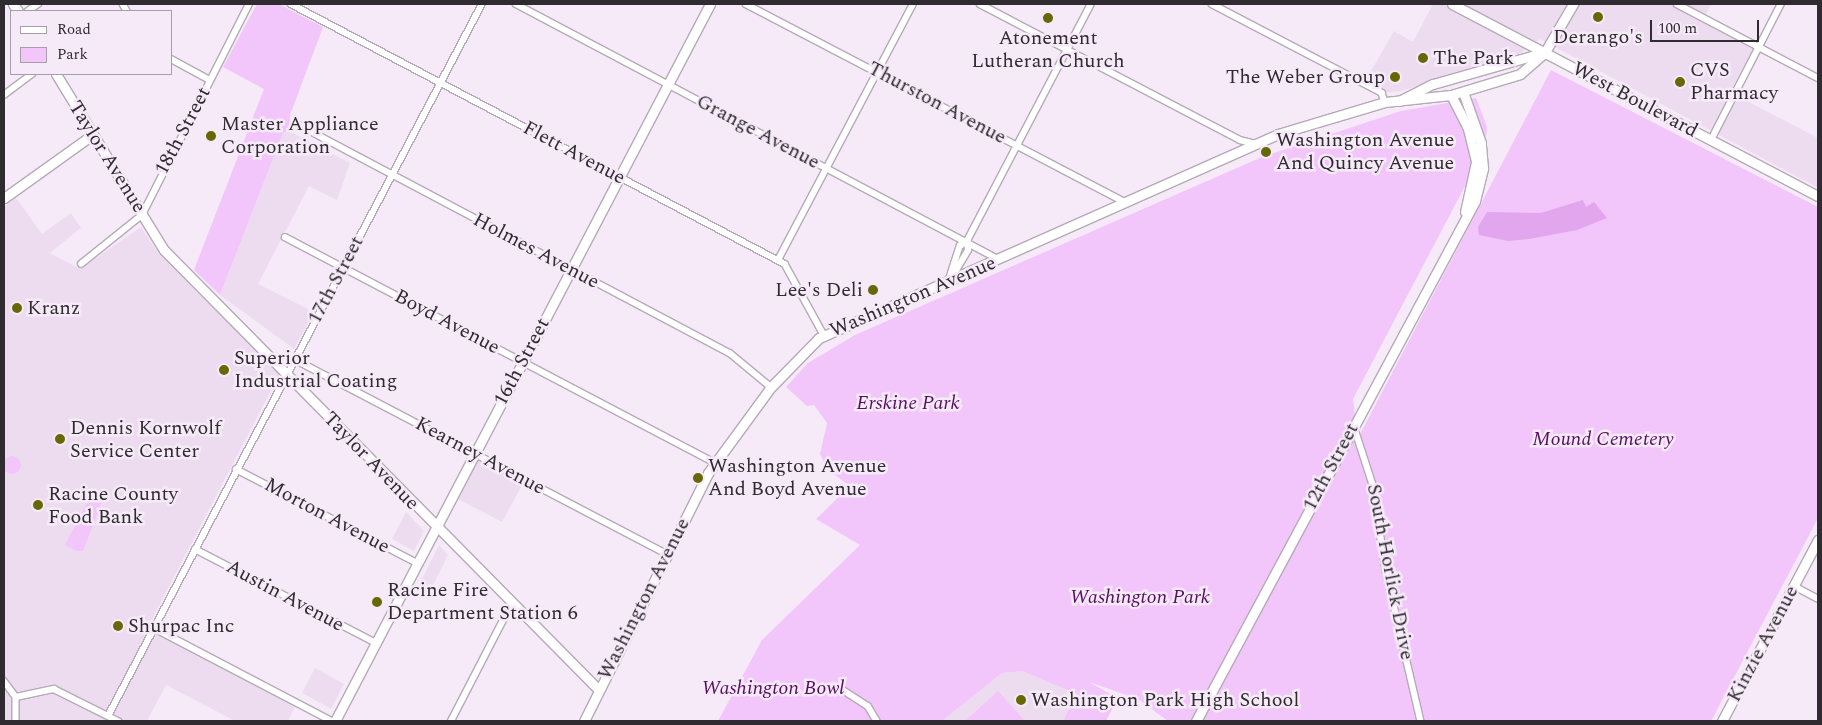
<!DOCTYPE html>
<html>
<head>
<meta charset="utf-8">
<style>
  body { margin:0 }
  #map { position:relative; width:1822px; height:725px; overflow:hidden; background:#f6eaf9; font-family:Spectral,serif }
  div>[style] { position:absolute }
  .built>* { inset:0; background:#eddcf0 }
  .green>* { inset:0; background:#f2c5fb }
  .round { border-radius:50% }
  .water>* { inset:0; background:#e2a6ee }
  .roads { filter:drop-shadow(1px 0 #b5aab7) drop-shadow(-1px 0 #b5aab7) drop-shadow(0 1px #b5aab7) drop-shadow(0 -1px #b5aab7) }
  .street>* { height:5.5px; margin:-2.75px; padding:0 2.75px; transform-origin:2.75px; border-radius:2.75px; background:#fff }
  .secondary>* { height:9px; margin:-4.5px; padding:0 4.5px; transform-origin:4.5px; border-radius:4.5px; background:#fff }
  .primary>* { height:9px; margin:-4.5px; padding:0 4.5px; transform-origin:4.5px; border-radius:4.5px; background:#fff }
  .dots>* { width:14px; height:14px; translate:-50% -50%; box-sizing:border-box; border:2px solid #f6eaf9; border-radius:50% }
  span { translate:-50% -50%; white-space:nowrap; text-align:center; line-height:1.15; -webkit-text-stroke:5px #f6eaf9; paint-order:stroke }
  .poi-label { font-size:20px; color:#2f2b30 }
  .left { translate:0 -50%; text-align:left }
  .right { translate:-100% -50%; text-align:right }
  .street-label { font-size:20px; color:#2f2b30 }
  .park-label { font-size:20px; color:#570d64; font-style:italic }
  .frame { position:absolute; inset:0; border:5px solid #2f2b30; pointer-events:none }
  .legend { position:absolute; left:10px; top:10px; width:162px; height:65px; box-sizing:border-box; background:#f6eaf9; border:1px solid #a69ea9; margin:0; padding:6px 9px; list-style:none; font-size:15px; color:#2f2b30 }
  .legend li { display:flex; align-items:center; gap:10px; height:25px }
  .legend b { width:25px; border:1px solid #a69ea9 }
  .scale { position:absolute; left:1650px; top:20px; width:109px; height:22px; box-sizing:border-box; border:2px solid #2f2b30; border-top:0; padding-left:6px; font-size:15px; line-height:18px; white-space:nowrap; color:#2f2b30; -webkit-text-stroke:4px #f6eaf9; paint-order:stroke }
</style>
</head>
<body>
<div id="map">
  <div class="built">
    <div style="clip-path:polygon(1433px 4px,1711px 4px,1702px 22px,1753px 49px,1730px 92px,1818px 138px,1818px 188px,1540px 39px,1518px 55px,1401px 91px,1382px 93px,1364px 83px,1394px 31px,1413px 42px)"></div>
    <div style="clip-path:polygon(289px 131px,350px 163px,337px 200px,309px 186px,258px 284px,314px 312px,294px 349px,220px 295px,283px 133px)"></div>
    <div style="clip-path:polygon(16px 198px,42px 234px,71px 213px,81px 228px,50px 253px,80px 269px,141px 227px,159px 254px,279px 375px,148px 627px,296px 705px,288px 721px,235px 721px,166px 685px,147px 721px,4px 721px,4px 207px)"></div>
    <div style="clip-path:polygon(474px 454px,525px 480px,502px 522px,452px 496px)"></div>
    <div style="clip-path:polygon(406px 512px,424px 531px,414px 551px,392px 539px)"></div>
    <div style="clip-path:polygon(439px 545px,448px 555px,428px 595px,417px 589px)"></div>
    <div style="clip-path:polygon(315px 668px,344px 684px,331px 709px,302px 693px)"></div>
    <div style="clip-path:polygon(1022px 671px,1077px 694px,1063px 721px,942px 721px,1002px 673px)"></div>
  </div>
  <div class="green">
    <div style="clip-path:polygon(257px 4px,279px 4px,323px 27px,290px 115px,289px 131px,283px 133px,220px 295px,194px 270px,264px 89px,223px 67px)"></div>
    <div style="clip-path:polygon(1551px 70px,1818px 207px,1818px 518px,1711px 721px,1168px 721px,1138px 699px,1089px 682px,1118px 698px,1106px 721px,1063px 721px,1077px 694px,1022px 671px,1002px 673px,942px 721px,718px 721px,762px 640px,860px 545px,816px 519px,850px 486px,828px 470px,820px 454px,827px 423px,814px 405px,807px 406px,786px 387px,808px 363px,855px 335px,1262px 157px,1401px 111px,1476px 98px,1487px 127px,1485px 148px,1353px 399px,1358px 438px)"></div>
    <div class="round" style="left:3px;top:456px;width:18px;height:18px"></div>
    <div style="clip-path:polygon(94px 490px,104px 496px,83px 551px,77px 551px,65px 545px)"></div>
    <div style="clip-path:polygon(998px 691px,1025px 721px,965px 721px)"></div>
  </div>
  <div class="water">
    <div style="clip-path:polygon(1583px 200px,1586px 207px,1594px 202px,1607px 218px,1577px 230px,1529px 239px,1508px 241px,1479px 235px,1478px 227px,1487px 212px,1541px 213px)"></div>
  </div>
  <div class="roads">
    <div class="street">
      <div style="left:123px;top:4px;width:8px;rotate:60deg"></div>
      <div style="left:291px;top:4px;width:558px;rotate:27.76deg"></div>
      <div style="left:785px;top:264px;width:81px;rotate:61.2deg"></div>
      <div style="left:516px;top:4px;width:545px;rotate:27.88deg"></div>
      <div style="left:746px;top:4px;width:428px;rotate:27.6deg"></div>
      <div style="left:980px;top:4px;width:293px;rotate:27.6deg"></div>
      <div style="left:1240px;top:140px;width:16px;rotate:14deg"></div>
      <div style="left:1212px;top:4px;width:192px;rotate:27.6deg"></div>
      <div style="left:1382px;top:93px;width:9px;rotate:72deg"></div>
      <div style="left:1677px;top:4px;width:159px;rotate:27.7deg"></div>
      <div style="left:28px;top:11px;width:12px;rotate:-35deg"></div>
      <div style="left:171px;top:59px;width:44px;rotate:28.3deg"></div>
      <div style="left:4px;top:95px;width:35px;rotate:-37deg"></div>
      <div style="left:295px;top:123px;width:492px;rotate:27.9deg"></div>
      <div style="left:730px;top:353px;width:53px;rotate:39.7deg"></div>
      <div style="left:1711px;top:140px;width:153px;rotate:-62.8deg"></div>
      <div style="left:285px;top:237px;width:487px;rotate:27.7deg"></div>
      <div style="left:778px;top:260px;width:289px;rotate:-62.2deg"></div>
      <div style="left:81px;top:264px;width:78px;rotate:-38.8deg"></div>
      <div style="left:142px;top:215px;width:237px;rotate:-63.1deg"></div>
      <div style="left:952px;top:277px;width:31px;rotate:-59deg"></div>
      <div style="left:968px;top:250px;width:9px;rotate:-96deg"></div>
      <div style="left:948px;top:282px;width:38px;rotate:-72deg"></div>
      <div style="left:960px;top:246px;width:9px;rotate:-36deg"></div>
      <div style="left:967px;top:241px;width:267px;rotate:-62.4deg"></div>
      <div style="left:294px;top:359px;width:419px;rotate:27.6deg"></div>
      <div style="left:1354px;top:426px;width:62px;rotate:72.1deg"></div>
      <div style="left:1373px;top:485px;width:87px;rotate:81.4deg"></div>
      <div style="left:1386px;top:571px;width:154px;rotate:76.9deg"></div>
      <div style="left:236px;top:469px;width:204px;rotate:27.4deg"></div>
      <div style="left:195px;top:549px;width:204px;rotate:27.4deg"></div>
      <div style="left:1794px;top:586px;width:27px;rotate:28deg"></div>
      <div style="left:154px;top:628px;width:201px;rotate:27.6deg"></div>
      <div style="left:4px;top:681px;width:20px;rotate:53deg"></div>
      <div style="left:843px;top:690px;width:30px;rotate:33deg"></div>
      <div style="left:868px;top:706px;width:17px;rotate:59deg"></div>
      <div style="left:16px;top:697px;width:39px;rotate:-12deg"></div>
      <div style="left:54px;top:689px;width:72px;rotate:26.6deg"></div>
      <div style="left:16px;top:697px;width:24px;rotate:90deg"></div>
      <div style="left:108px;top:716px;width:804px;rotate:-62.29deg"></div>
      <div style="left:451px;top:721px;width:131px;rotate:-62.7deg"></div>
    </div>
    <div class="secondary">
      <div style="left:13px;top:4px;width:9px;rotate:54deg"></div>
      <div style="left:1452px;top:4px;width:413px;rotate:27.7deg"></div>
      <div style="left:56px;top:74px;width:206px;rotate:58.5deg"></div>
      <div style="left:164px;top:250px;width:617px;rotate:45.33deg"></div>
      <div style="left:1451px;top:95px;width:38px;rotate:63deg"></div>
      <div style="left:1468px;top:129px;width:34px;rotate:76deg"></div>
      <div style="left:1476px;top:162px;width:51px;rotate:102.4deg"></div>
      <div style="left:4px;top:198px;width:108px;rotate:-35.6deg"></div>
      <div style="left:335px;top:721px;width:809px;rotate:-62.39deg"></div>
      <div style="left:1196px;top:721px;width:590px;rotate:-61.78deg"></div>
      <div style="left:1475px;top:201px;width:34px;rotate:-76deg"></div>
      <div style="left:1483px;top:168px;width:25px;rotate:-95deg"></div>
      <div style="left:1481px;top:143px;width:54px;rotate:-109.4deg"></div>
      <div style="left:1722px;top:721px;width:205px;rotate:-62.1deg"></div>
    </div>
    <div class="primary">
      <div style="left:1399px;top:101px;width:38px;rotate:-27deg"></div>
      <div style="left:1433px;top:84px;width:116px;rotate:-15.9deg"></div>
      <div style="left:584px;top:721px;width:277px;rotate:-63.4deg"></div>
      <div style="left:708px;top:473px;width:107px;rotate:-53.8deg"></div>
      <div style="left:771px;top:387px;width:69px;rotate:-45.6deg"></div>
      <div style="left:819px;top:338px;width:502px;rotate:-23.96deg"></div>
      <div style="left:1278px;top:134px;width:112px;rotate:-16.7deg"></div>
      <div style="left:1385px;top:102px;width:66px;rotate:-6.1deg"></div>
      <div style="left:1451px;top:95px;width:72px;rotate:-16.9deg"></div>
      <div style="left:1520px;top:74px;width:33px;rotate:-41deg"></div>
      <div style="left:1545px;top:52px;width:56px;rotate:-59.7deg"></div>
    </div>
  </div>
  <div class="dots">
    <div style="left:1598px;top:17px;background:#676805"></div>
    <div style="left:1048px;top:18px;background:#676805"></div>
    <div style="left:1423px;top:58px;background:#676805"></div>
    <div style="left:1395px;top:77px;background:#676805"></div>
    <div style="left:1680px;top:82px;background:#676805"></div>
    <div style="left:211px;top:136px;background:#676805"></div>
    <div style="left:1266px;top:152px;background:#676805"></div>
    <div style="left:873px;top:290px;background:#676805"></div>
    <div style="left:17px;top:308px;background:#676805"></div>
    <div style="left:224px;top:370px;background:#676805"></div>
    <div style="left:60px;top:439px;background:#676805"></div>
    <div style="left:698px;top:478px;background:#676805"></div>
    <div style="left:38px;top:505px;background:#676805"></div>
    <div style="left:377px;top:602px;background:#676805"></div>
    <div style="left:118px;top:626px;background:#676805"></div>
    <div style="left:1021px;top:700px;background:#676805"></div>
  </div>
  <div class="poi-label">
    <span style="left:1598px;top:37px">Derango's</span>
    <span style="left:1048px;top:50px">Atonement<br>Lutheran Church</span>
    <span class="left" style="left:1433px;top:58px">The Park</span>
    <span class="left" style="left:1690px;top:82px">CVS<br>Pharmacy</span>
    <span class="right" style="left:1385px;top:77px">The Weber Group</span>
    <span class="left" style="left:221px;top:136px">Master Appliance<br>Corporation</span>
    <span class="left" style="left:1276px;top:152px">Washington Avenue<br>And Quincy Avenue</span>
    <span class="right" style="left:863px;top:290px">Lee's Deli</span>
    <span class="left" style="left:27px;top:308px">Kranz</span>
    <span class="left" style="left:234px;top:370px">Superior<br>Industrial Coating</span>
    <span class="left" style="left:70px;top:440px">Dennis Kornwolf<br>Service Center</span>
    <span class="left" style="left:708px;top:478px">Washington Avenue<br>And Boyd Avenue</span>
    <span class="left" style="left:48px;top:506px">Racine County<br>Food Bank</span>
    <span class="left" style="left:387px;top:602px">Racine Fire<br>Department Station 6</span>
    <span class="left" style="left:128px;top:626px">Shurpac Inc</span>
    <span class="left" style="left:1031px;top:700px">Washington Park High School</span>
  </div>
  <div class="street-label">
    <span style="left:1635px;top:100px;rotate:28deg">West Boulevard</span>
    <span style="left:937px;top:103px;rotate:28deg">Thurston Avenue</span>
    <span style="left:183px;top:131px;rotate:-62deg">18th Street</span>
    <span style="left:758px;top:132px;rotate:28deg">Grange Avenue</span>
    <span style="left:574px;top:153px;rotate:28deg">Flett Avenue</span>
    <span style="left:107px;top:157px;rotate:58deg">Taylor Avenue</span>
    <span style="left:536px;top:251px;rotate:28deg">Holmes Avenue</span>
    <span style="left:336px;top:280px;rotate:-62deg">17th Street</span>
    <span style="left:913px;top:297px;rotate:-23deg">Washington Avenue</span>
    <span style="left:447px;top:322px;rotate:28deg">Boyd Avenue</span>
    <span style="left:522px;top:362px;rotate:-62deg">16th Street</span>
    <span style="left:480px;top:456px;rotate:28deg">Kearney Avenue</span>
    <span style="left:371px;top:461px;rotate:46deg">Taylor Avenue</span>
    <span style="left:1331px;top:467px;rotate:-62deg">12th Street</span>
    <span style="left:327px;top:516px;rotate:28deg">Morton Avenue</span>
    <span style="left:1390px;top:572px;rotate:79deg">South Horlick Drive</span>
    <span style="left:285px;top:596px;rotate:28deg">Austin Avenue</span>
    <span style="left:644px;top:599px;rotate:-63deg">Washington Avenue</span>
    <span style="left:1763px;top:644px;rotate:-62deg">Kinzie Avenue</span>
  </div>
  <div class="park-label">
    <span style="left:908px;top:403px">Erskine Park</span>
    <span style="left:1603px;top:439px">Mound Cemetery</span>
    <span style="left:1140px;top:597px">Washington Park</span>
    <span style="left:773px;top:688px">Washington Bowl</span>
  </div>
  <div class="frame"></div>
  <ul class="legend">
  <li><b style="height:6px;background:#fff"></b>Road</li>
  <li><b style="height:14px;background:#f2c5fb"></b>Park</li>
  </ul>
  <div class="scale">100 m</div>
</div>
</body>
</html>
